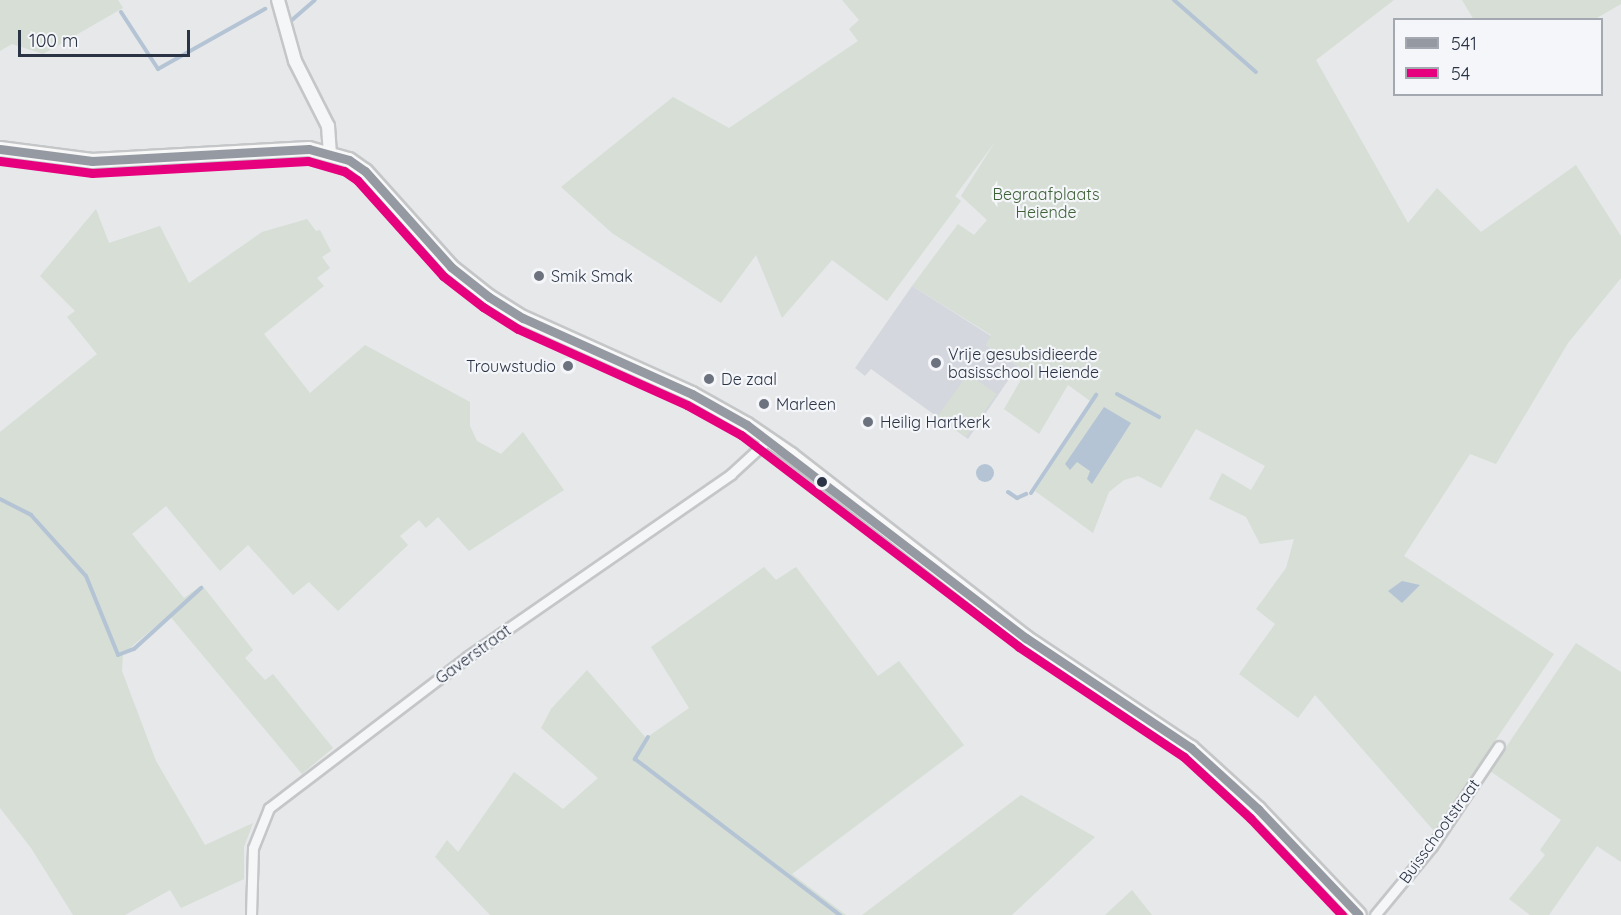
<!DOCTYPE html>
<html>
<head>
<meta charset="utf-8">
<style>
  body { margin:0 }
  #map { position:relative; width:1621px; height:915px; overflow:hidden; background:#e6e8ea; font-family:Quicksand,sans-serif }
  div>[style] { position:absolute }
  .built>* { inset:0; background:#d4d7dd }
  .green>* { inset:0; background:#d6ded6 }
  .water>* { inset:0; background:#b4c4d5 }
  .round { border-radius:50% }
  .stream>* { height:4px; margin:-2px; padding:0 2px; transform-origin:2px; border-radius:2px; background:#b4c4d5 }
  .roads { filter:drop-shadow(2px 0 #c4c6c8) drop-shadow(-2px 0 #c4c6c8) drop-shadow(0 2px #c4c6c8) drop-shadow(0 -2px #c4c6c8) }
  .minor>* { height:9px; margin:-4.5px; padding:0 4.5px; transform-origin:4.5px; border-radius:4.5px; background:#f5f6f7 }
  .tertiary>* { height:12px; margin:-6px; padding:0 6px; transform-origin:6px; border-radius:6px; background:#f5f6f7 }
  .secondary>* { height:14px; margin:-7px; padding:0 7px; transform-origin:7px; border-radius:7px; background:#f8f8f8 }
  .bus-1>* { height:9px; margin:-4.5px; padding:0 4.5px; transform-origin:4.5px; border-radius:4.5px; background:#959aa2 }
  .bus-2>* { height:9px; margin:-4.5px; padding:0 4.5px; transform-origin:4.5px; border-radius:4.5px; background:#e6007e }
  .dots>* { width:16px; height:16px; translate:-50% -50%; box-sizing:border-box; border:3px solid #f4f6f9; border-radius:50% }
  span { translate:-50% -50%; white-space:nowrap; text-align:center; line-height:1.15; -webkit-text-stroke:4.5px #f4f6f9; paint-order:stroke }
  .park-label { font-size:16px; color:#3f6138 }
  .poi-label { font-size:16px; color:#2b3445 }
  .left { translate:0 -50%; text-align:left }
  .right { translate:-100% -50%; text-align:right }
  .street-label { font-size:16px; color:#2b3445 }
  .legend { position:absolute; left:1393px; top:18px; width:210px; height:78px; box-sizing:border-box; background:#f4f6f9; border:2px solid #a4a8b1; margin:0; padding:8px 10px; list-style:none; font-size:18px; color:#2b3445 }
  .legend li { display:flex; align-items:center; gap:12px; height:30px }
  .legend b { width:30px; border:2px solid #a4a8b1 }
  .scale { position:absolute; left:18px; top:30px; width:172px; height:27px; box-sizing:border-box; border:3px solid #2b3445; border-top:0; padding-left:8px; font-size:18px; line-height:21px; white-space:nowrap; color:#2b3445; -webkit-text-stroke:4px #f4f6f9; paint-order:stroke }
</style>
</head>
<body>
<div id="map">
  <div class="built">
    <div style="clip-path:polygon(912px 286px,991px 336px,986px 345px,1018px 366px,968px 439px,871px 369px,865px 376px,855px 368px)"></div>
  </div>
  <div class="green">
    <div style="clip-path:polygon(0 0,118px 0,123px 8px,43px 54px,12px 44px,0 51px)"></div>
    <div style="clip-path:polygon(842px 0,1394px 0,1316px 60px,1408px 223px,1437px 188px,1481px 232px,1576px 165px,1621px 236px,1621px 278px,1568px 343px,1496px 464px,1470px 454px,1404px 556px,1554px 654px,1434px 831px,1315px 695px,1298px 718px,1239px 674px,1275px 624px,1256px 609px,1286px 568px,1294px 539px,1260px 544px,1246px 517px,1209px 499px,1222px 473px,1251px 490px,1265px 466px,1196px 429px,1161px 488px,1138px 476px,1124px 480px,1109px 492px,1093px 533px,1035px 491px,1093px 403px,1068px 385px,1039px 434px,1004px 409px,1026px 371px,986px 345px,991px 335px,912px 286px,958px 224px,974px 235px,987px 220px,961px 196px,995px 142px,955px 196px,961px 201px,887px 301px,832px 260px,782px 318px,756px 255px,721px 303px,612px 233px,561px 187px,673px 97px,729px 128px,858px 41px,849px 29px,859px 20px)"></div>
    <div style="clip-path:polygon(1462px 0,1621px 0,1621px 4px,1595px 19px,1474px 20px)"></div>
    <div style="clip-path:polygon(96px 209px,109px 243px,160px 226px,189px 283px,262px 232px,307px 219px,316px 231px,320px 230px,331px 251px,322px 257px,330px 268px,317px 278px,324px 286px,264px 334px,310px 393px,365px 345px,470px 402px,470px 426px,477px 441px,501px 454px,523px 432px,564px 490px,469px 551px,438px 517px,426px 528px,419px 520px,400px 536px,408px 545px,338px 611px,309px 582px,293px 595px,248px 545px,220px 571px,166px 506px,132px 534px,184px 598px,202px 585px,253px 650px,245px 658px,265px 680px,273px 674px,333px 748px,302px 774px,169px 615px,123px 654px,122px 671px,156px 761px,205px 845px,253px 823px,244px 847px,244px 879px,181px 908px,170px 890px,125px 915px,73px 915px,31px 848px,0 808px,0 432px,97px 354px,67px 317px,75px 311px,40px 276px)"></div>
    <div style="clip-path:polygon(968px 374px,997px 394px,966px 437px,937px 417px)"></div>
    <div style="clip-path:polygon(764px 567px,776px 580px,796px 567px,878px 676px,899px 661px,964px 745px,792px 874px,846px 915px,490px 915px,435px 857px,447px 840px,458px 852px,514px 772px,563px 809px,598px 778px,541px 728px,551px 709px,587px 670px,646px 738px,689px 708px,651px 647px)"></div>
    <div style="clip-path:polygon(1576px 643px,1621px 672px,1621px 862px,1597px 846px,1549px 915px,1530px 915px,1509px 899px,1545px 855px,1540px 850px,1561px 820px,1490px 771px)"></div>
    <div style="clip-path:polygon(1021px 795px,1095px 837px,1012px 915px,862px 915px)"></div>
    <div style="clip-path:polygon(1132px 890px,1152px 915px,1105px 915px)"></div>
  </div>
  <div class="water">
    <div style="clip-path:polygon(1104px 407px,1131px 423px,1092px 484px,1087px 479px,1090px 471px,1077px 462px,1070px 470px,1065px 464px)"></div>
    <div class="round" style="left:976px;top:464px;width:18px;height:18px"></div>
    <div style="clip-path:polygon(1402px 581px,1420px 585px,1402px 603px,1388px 591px)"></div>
  </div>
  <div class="stream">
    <div style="left:1174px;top:0;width:109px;rotate:41.3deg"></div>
    <div style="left:121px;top:12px;width:68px;rotate:57deg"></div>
    <div style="left:158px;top:69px;width:123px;rotate:-29.3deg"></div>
    <div style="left:292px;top:20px;width:30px;rotate:-41deg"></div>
    <div style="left:1117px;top:394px;width:48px;rotate:28.7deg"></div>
    <div style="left:1008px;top:492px;width:11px;rotate:34deg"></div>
    <div style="left:1017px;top:498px;width:10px;rotate:-24deg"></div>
    <div style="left:1031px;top:493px;width:118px;rotate:-56.4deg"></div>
    <div style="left:0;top:499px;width:35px;rotate:27deg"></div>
    <div style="left:31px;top:515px;width:82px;rotate:48deg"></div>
    <div style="left:86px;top:576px;width:85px;rotate:67.9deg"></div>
    <div style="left:118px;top:655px;width:17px;rotate:-21deg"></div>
    <div style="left:134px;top:649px;width:91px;rotate:-42.3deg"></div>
    <div style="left:648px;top:737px;width:26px;rotate:121deg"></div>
    <div style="left:635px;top:759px;width:258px;rotate:37.3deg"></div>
  </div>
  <div class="roads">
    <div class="minor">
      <div style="left:251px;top:915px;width:67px;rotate:-88.3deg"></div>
      <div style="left:253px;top:848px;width:43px;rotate:-68.2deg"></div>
      <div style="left:269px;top:808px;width:249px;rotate:-37.3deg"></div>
      <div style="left:467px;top:657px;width:321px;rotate:-34.7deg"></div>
      <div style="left:731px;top:474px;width:52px;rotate:-42.6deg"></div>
      <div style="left:1375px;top:915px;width:89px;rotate:-50.4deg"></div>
      <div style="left:1432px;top:846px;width:120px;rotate:-56.2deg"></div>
    </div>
    <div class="tertiary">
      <div style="left:278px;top:0;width:63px;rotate:74.4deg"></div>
      <div style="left:295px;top:61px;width:73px;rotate:63.1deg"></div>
      <div style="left:328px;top:126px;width:26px;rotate:86deg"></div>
    </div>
    <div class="secondary">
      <div style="left:0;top:149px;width:93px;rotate:7.4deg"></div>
      <div style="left:92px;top:161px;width:217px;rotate:-3.2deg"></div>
      <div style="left:309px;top:149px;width:41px;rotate:15.4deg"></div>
      <div style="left:349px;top:160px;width:19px;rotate:35deg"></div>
      <div style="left:365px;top:171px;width:129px;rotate:48.1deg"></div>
      <div style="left:451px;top:267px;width:48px;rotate:38.3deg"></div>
      <div style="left:489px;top:297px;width:40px;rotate:32deg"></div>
      <div style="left:523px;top:318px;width:185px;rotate:24.2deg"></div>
      <div style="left:692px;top:394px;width:63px;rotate:29.4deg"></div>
      <div style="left:747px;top:425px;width:53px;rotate:34.3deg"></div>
      <div style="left:791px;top:455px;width:298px;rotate:37.9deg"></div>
      <div style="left:1026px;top:638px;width:198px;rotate:33.7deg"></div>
      <div style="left:1191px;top:748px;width:91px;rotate:42.3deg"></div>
      <div style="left:1258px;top:809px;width:146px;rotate:46.4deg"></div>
    </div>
  </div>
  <div class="bus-1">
    <div style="left:0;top:149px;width:93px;rotate:7.4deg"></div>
    <div style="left:92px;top:161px;width:217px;rotate:-3.2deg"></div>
    <div style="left:309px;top:149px;width:41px;rotate:15.4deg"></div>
    <div style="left:349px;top:160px;width:19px;rotate:35deg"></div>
    <div style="left:365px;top:171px;width:129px;rotate:48.1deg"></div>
    <div style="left:451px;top:267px;width:48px;rotate:38.3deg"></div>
    <div style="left:489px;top:297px;width:40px;rotate:32deg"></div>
    <div style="left:523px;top:318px;width:185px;rotate:24.2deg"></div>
    <div style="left:692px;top:394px;width:63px;rotate:29.4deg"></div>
    <div style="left:747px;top:425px;width:351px;rotate:37.4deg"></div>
    <div style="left:1026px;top:638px;width:198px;rotate:33.7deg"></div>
    <div style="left:1191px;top:748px;width:91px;rotate:42.3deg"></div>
    <div style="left:1258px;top:809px;width:146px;rotate:46.4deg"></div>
  </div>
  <div class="bus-2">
    <div style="left:0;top:161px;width:93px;rotate:7.4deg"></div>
    <div style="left:92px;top:173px;width:216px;rotate:-3.2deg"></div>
    <div style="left:308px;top:161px;width:37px;rotate:16deg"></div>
    <div style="left:344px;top:171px;width:16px;rotate:35deg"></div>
    <div style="left:357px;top:180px;width:129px;rotate:48.1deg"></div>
    <div style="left:443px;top:276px;width:51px;rotate:37.8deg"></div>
    <div style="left:483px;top:307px;width:41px;rotate:32.2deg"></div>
    <div style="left:518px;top:329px;width:185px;rotate:24.2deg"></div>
    <div style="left:687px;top:405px;width:62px;rotate:29.1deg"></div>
    <div style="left:741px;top:435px;width:350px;rotate:37.3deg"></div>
    <div style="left:1019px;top:647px;width:198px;rotate:33.7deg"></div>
    <div style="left:1184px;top:757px;width:90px;rotate:42.7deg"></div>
    <div style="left:1250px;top:818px;width:134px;rotate:46.5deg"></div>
  </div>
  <div class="dots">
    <div style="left:539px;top:276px;background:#6c737f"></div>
    <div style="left:936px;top:363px;background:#6c737f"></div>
    <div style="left:568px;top:366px;background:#6c737f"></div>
    <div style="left:709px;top:379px;background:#6c737f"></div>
    <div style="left:764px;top:404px;background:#6c737f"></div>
    <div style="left:868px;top:422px;background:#6c737f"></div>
    <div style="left:822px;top:482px;background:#2b3445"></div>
  </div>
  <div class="park-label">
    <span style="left:1046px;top:203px">Begraafplaats<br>Heiende</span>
  </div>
  <div class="poi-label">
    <span class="left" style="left:551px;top:276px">Smik Smak</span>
    <span class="left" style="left:948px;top:363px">Vrije gesubsidieerde<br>basisschool Heiende</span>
    <span class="right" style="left:556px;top:366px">Trouwstudio</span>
    <span class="left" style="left:721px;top:379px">De zaal</span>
    <span class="left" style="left:776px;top:404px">Marleen</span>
    <span class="left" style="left:880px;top:422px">Heilig Hartkerk</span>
  </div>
  <div class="street-label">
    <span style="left:473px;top:654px;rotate:-36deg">Gaverstraat</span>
    <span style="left:1439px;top:831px;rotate:-54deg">Buisschootstraat</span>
  </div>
  <ul class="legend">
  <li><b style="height:8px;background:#959aa2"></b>541</li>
  <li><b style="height:8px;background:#e6007e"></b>54</li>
  </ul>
  <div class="scale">100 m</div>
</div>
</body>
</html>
